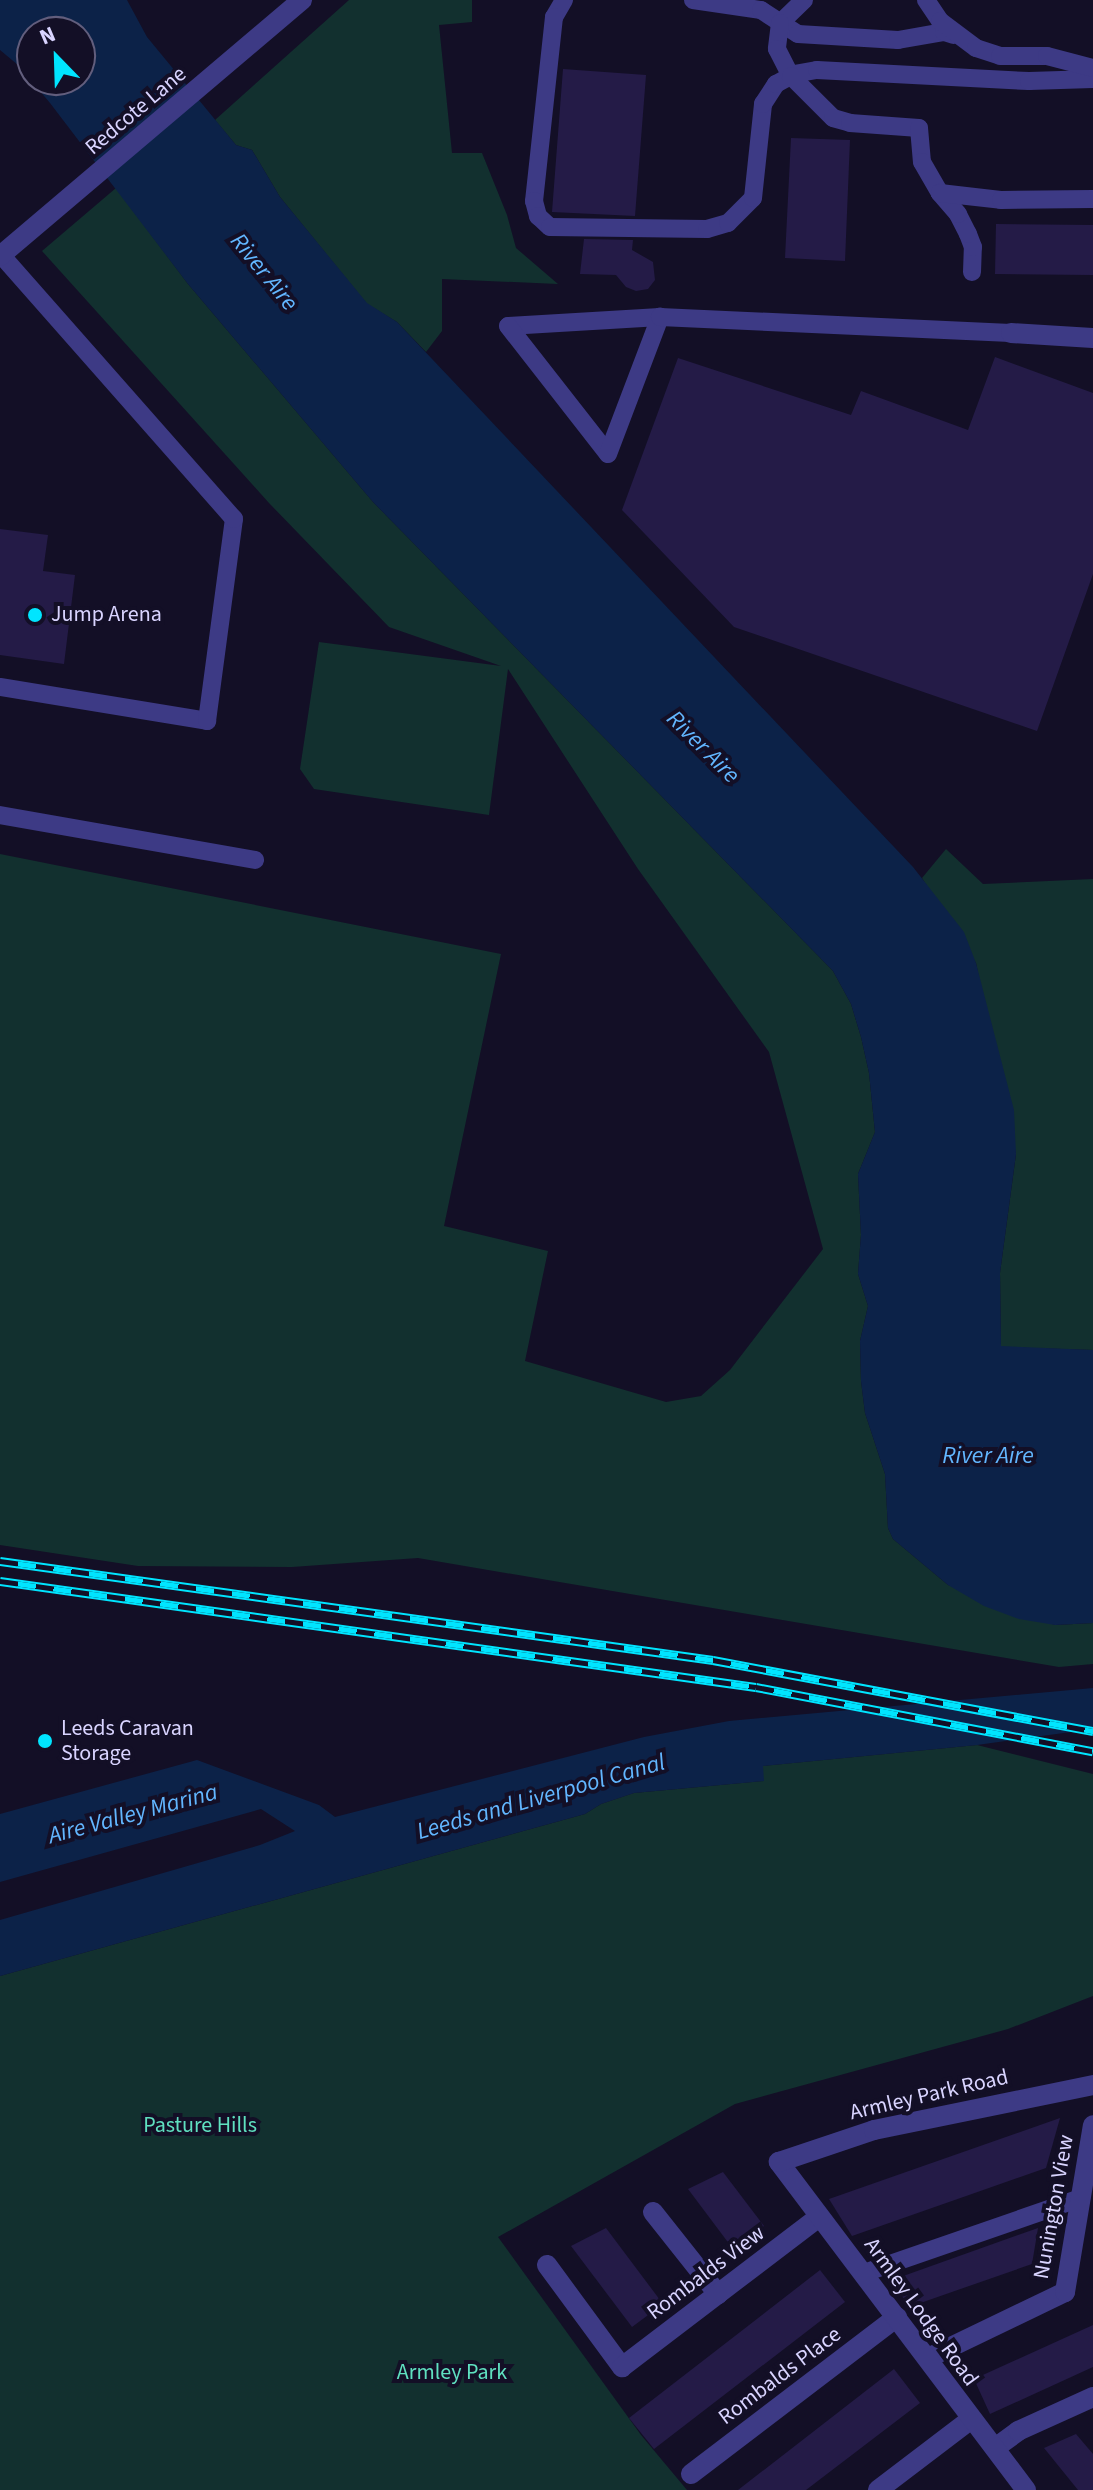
<!DOCTYPE html>
<html>
<head>
<meta charset="utf-8">
<style>
  body { margin:0 }
  #map { position:relative; width:1093px; height:2490px; overflow:hidden; background:#130f26; font-family:"Source Sans 3",sans-serif }
  div>[style] { position:absolute }
  .green>* { inset:0; background:#12302f }
  .water>* { inset:0; background:#0c2248 }
  .building>* { inset:0; background:#241b47 }
  .lane>* { height:18px; margin:-9px; padding:0 9px; transform-origin:9px; border-radius:9px; background:#3d3a85 }
  .street>* { height:20px; margin:-10px; padding:0 10px; transform-origin:10px; border-radius:10px; background:#3d3a85 }
  .rail>* { height:9px; margin-top:-4.5px; transform-origin:0; background:repeating-linear-gradient(90deg,#130f26 0 18px,#00e5ff 0 36px); box-sizing:border-box; border-block:2px solid #00e5ff }
  .dots>* { width:22px; height:22px; translate:-50% -50%; box-sizing:border-box; border:4px solid #130f26; border-radius:50% }
  span { translate:-50% -50%; white-space:nowrap; text-align:center; line-height:1.15; -webkit-text-stroke:8px #130f26; paint-order:stroke }
  .street-label { font-size:22px; color:#d9d4ff }
  .poi-label { font-size:22px; color:#d9d4ff }
  .left { translate:0 -50%; text-align:left }
  .park-label { font-size:22px; color:#5fe0c0 }
  .water-label { font-size:24px; color:#62b6ff; font-style:italic }
  .north { position:absolute; left:16px; top:16px; width:80px; height:80px; box-sizing:border-box; background:#130f26; border:2px solid #625e7d; border-radius:50%; rotate:337deg; font-size:22px; font-weight:700; line-height:32px; text-align:center; color:#d9d4ff }
  .north::after { content:''; display:block; margin:auto; width:28px; height:36px; background:#00e5ff; clip-path:polygon(50% 0,100% 100%,50% 72%,0 100%) }
</style>
</head>
<body>
<div id="map">
  <div class="green">
    <div style="clip-path:polygon(349px 0,472px 0,472px 22px,439px 25px,452px 153px,482px 153px,507px 215px,516px 248px,558px 284px,442px 279px,442px 331px,426px 352px,397px 322px,367px 304px,280px 197px,252px 150px,236px 145px,215px 120px)"></div>
    <div style="clip-path:polygon(116px 188px,188px 284px,373px 502px,833px 971px,851px 1004px,861px 1037px,869px 1073px,875px 1132px,858px 1174px,861px 1235px,858px 1274px,868px 1306px,860px 1341px,861px 1381px,865px 1413px,885px 1474px,888px 1528px,893px 1539px,948px 1585px,1055px 1625px,1093px 1623px,1093px 1664px,1059px 1667px,418px 1558px,292px 1567px,138px 1566px,0 1545px,0 854px,501px 954px,444px 1226px,548px 1251px,525px 1361px,666px 1402px,701px 1396px,730px 1370px,823px 1249px,769px 1052px,638px 869px,508px 669px,489px 815px,314px 789px,300px 769px,319px 642px,501px 666px,389px 627px,269px 503px,42px 251px)"></div>
    <div style="clip-path:polygon(946px 849px,983px 884px,1093px 879px,1093px 1350px,1001px 1347px,1000px 1273px,1016px 1154px,976px 963px,922px 878px)"></div>
    <div style="clip-path:polygon(977px 1745px,1093px 1774px,1093px 1996px,1008px 2029px,735px 2104px,498px 2237px,641px 2435px,687px 2490px,0 2490px,0 1976px,585px 1814px,601px 1804px,634px 1793px,763px 1781px,762px 1766px)"></div>
  </div>
  <div class="water">
    <div style="clip-path:polygon(evenodd,0 0,127px 0,147px 37px,236px 145px,252px 150px,280px 197px,367px 303px,397px 322px,913px 867px,964px 932px,976px 963px,1014px 1110px,1016px 1154px,1000px 1273px,1001px 1346px,1093px 1350px,1093px 1623px,1055px 1625px,1019px 1619px,984px 1606px,948px 1585px,893px 1539px,888px 1528px,885px 1474px,865px 1413px,861px 1381px,860px 1341px,868px 1306px,858px 1274px,861px 1235px,858px 1174px,875px 1132px,869px 1073px,861px 1037px,851px 1004px,833px 971px,373px 502px,188px 284px,50px 103px,18px 65px,0 50px,0 0,32px 32px,80px 32px,80px 80px,32px 80px,32px 32px)"></div>
    <div style="clip-path:polygon(1093px 1688px,1093px 1729px,977px 1745px,763px 1766px,764px 1781px,634px 1793px,601px 1804px,585px 1814px,0 1976px,0 1920px,260px 1845px,295px 1831px,261px 1809px,0 1882px,0 1814px,197px 1760px,319px 1805px,335px 1817px,644px 1737px,729px 1721px)"></div>
  </div>
  <div class="building">
    <div style="clip-path:polygon(563px 69px,646px 75px,635px 216px,552px 212px)"></div>
    <div style="clip-path:polygon(791px 138px,850px 140px,845px 261px,785px 258px)"></div>
    <div style="clip-path:polygon(996px 224px,1093px 225px,1093px 275px,995px 274px)"></div>
    <div style="clip-path:polygon(584px 239px,633px 240px,632px 250px,653px 262px,655px 280px,648px 289px,636px 291px,626px 287px,616px 275px,580px 274px)"></div>
    <div style="clip-path:polygon(995px 357px,1093px 393px,1093px 574px,1037px 731px,734px 627px,622px 510px,678px 358px,851px 415px,861px 391px,968px 430px)"></div>
    <div style="clip-path:polygon(0 529px,48px 535px,43px 571px,75px 575px,64px 664px,0 655px)"></div>
    <div style="clip-path:polygon(1060px 2118px,1046px 2168px,969px 2195px,852px 2236px,829px 2199px)"></div>
    <div style="clip-path:polygon(723px 2172px,764px 2226px,733px 2249px,688px 2189px)"></div>
    <div style="clip-path:polygon(606px 2228px,663px 2304px,632px 2327px,571px 2246px)"></div>
    <div style="clip-path:polygon(1038px 2228px,1032px 2264px,909px 2307px,892px 2280px)"></div>
    <div style="clip-path:polygon(820px 2270px,845px 2302px,654px 2449px,629px 2418px)"></div>
    <div style="clip-path:polygon(1093px 2325px,1093px 2367px,990px 2414px,974px 2379px)"></div>
    <div style="clip-path:polygon(894px 2369px,920px 2403px,806px 2490px,738px 2490px)"></div>
    <div style="clip-path:polygon(1076px 2434px,1093px 2454px,1093px 2490px,1078px 2490px,1044px 2448px)"></div>
  </div>
  <div class="lane">
    <div style="left:564px;top:0;width:20px;rotate:120deg"></div>
    <div style="left:554px;top:17px;width:185px;rotate:96.2deg"></div>
    <div style="left:534px;top:201px;width:16px;rotate:75deg"></div>
    <div style="left:538px;top:216px;width:16px;rotate:43deg"></div>
    <div style="left:550px;top:227px;width:157px;rotate:0.7deg"></div>
    <div style="left:707px;top:229px;width:22px;rotate:-16deg"></div>
    <div style="left:728px;top:223px;width:35px;rotate:-45deg"></div>
    <div style="left:753px;top:198px;width:95px;rotate:-83.9deg"></div>
    <div style="left:763px;top:104px;width:24px;rotate:-57deg"></div>
    <div style="left:776px;top:84px;width:21px;rotate:-29deg"></div>
    <div style="left:794px;top:74px;width:23px;rotate:-10deg"></div>
    <div style="left:817px;top:70px;width:212px;rotate:3deg"></div>
    <div style="left:1029px;top:81px;width:64px;rotate:-1.8deg"></div>
    <div style="left:693px;top:0;width:69px;rotate:8.4deg"></div>
    <div style="left:761px;top:10px;width:44px;rotate:33deg"></div>
    <div style="left:798px;top:34px;width:100px;rotate:3.4deg"></div>
    <div style="left:898px;top:40px;width:47px;rotate:-9.9deg"></div>
    <div style="left:944px;top:32px;width:10px;rotate:17deg"></div>
    <div style="left:804px;top:0;width:33px;rotate:136deg"></div>
    <div style="left:780px;top:23px;width:26px;rotate:97deg"></div>
    <div style="left:777px;top:49px;width:30px;rotate:63deg"></div>
    <div style="left:791px;top:76px;width:59px;rotate:45deg"></div>
    <div style="left:833px;top:118px;width:18px;rotate:16deg"></div>
    <div style="left:850px;top:123px;width:69px;rotate:4.1deg"></div>
    <div style="left:919px;top:128px;width:34px;rotate:85deg"></div>
    <div style="left:922px;top:162px;width:36px;rotate:60deg"></div>
    <div style="left:926px;top:0;width:25px;rotate:56deg"></div>
    <div style="left:940px;top:21px;width:45px;rotate:36.9deg"></div>
    <div style="left:976px;top:48px;width:25px;rotate:18deg"></div>
    <div style="left:1000px;top:56px;width:47px"></div>
    <div style="left:1047px;top:56px;width:48px;rotate:14.6deg"></div>
    <div style="left:972px;top:272px;width:25px;rotate:-88deg"></div>
    <div style="left:973px;top:247px;width:14px;rotate:-111deg"></div>
    <div style="left:968px;top:234px;width:22px;rotate:-117deg"></div>
    <div style="left:958px;top:214px;width:28px;rotate:-131deg"></div>
    <div style="left:940px;top:193px;width:61px;rotate:6.5deg"></div>
    <div style="left:1001px;top:200px;width:92px;rotate:-0.6deg"></div>
    <div style="left:660px;top:317px;width:152px;rotate:176.6deg"></div>
    <div style="left:508px;top:326px;width:162px;rotate:52deg"></div>
    <div style="left:608px;top:454px;width:147px;rotate:-69.2deg"></div>
    <div style="left:660px;top:317px;width:351px;rotate:2.6deg"></div>
    <div style="left:0;top:687px;width:210px;rotate:9.3deg"></div>
    <div style="left:207px;top:721px;width:204px;rotate:-82.4deg"></div>
    <div style="left:234px;top:519px;width:352px;rotate:-131.4deg"></div>
    <div style="left:0;top:815px;width:259px;rotate:10deg"></div>
    <div style="left:864px;top:2273px;width:230px;rotate:-19.1deg"></div>
  </div>
  <div class="street">
    <div style="left:0;top:256px;width:396px;rotate:-40.3deg"></div>
    <div style="left:1011px;top:333px;width:82px;rotate:3.5deg"></div>
    <div style="left:653px;top:2212px;width:105px;rotate:51.6deg"></div>
    <div style="left:547px;top:2265px;width:127px;rotate:53.7deg"></div>
    <div style="left:622px;top:2367px;width:248px;rotate:-37.3deg"></div>
    <div style="left:928px;top:2358px;width:152px;rotate:-25.7deg"></div>
    <div style="left:1065px;top:2292px;width:169px;rotate:-80.5deg"></div>
    <div style="left:995px;top:2448px;width:29px;rotate:-36deg"></div>
    <div style="left:1018px;top:2431px;width:82px;rotate:-24.4deg"></div>
    <div style="left:691px;top:2474px;width:259px;rotate:-37.3deg"></div>
    <div style="left:878px;top:2490px;width:116px;rotate:-37.3deg"></div>
    <div style="left:1026px;top:2490px;width:411px;rotate:-127deg"></div>
    <div style="left:779px;top:2162px;width:100px;rotate:-18.6deg"></div>
    <div style="left:874px;top:2130px;width:224px;rotate:-11.6deg"></div>
  </div>
  <div class="rail">
    <div style="left:0;top:1561px;width:720px;rotate:7.9deg"></div>
    <div style="left:713px;top:1660px;width:387px;rotate:10.6deg"></div>
    <div style="left:0;top:1581px;width:763px;rotate:7.98deg"></div>
    <div style="left:756px;top:1687px;width:343px;rotate:10.8deg"></div>
  </div>
  <div class="dots">
    <div style="left:35px;top:615px;background:#00e5ff"></div>
    <div style="left:45px;top:1741px;background:#00e5ff"></div>
  </div>
  <div class="street-label">
    <span style="left:136px;top:111px;rotate:-40deg">Redcote Lane</span>
    <span style="left:929px;top:2095px;rotate:-13deg">Armley Park Road</span>
    <span style="left:1054px;top:2207px;rotate:-80deg">Nunington View</span>
    <span style="left:706px;top:2273px;rotate:-37deg">Rombalds View</span>
    <span style="left:921px;top:2312px;rotate:54deg">Armley Lodge Road</span>
    <span style="left:780px;top:2376px;rotate:-37deg">Rombalds Place</span>
  </div>
  <div class="poi-label">
    <span class="left" style="left:51px;top:615px">Jump Arena</span>
    <span class="left" style="left:61px;top:1741px">Leeds Caravan<br>Storage</span>
  </div>
  <div class="park-label">
    <span style="left:200px;top:2126px">Pasture Hills</span>
    <span style="left:452px;top:2373px">Armley Park</span>
  </div>
  <div class="water-label">
    <span style="left:264px;top:272px;rotate:51deg">River Aire</span>
    <span style="left:703px;top:747px;rotate:45deg">River Aire</span>
    <span style="left:988px;top:1456px">River Aire</span>
    <span style="left:541px;top:1797px;rotate:-16deg">Leeds and Liverpool Canal</span>
    <span style="left:133px;top:1814px;rotate:-15deg">Aire Valley Marina</span>
  </div>
  <div class="north">N</div>
</div>
</body>
</html>
